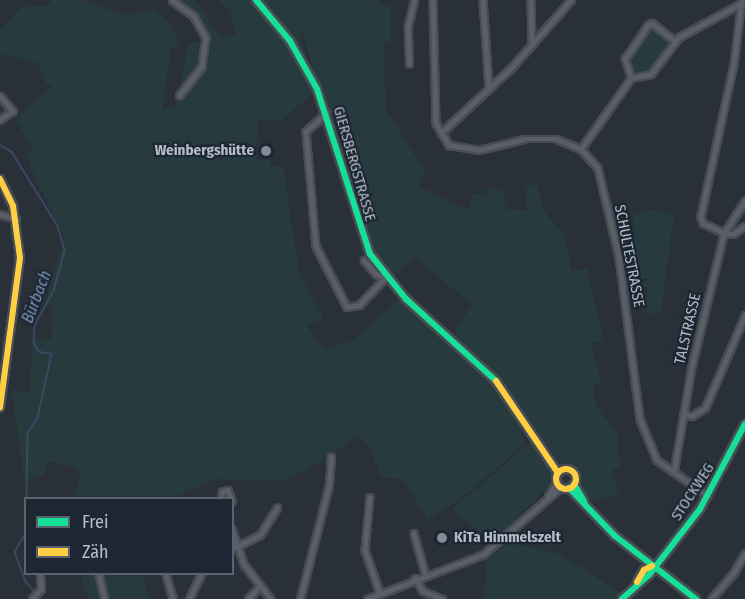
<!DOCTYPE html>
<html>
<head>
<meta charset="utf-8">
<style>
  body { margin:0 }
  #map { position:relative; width:745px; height:599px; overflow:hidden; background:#2a3038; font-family:"Fira Sans Condensed",sans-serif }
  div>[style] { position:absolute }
  .green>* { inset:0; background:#273a3e }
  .stream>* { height:1.5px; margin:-0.75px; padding:0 0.75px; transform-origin:0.75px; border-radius:0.75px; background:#384963 }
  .roads { filter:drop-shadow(2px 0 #484c53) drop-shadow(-2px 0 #484c53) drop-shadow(0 2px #484c53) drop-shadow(0 -2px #484c53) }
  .street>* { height:4.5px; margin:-2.25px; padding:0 2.25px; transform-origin:2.25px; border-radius:2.25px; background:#5a5e66 }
  .fast>* { height:6px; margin:-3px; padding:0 3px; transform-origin:3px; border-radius:3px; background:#16e098 }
  .slow>* { height:6px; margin:-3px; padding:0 3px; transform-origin:3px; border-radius:3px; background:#ffcf43 }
  .slow>.ring { margin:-3px; padding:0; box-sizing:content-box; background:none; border:6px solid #ffcf43; border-radius:50% }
  .dots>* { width:16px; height:16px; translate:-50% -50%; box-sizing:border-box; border:3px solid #1d2633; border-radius:50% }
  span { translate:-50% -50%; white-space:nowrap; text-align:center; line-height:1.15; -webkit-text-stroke:4.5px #1d2633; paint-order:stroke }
  .poi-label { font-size:15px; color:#b4bcc9; font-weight:700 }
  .right { translate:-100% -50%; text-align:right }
  .left { translate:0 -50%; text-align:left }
  .street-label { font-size:15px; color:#b4bcc9 }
  .water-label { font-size:16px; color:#7c92b1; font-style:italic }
  .legend { position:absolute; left:24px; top:497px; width:210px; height:78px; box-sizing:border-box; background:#1d2633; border:2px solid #59626f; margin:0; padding:8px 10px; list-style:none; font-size:18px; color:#b4bcc9 }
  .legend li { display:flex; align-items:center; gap:12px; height:30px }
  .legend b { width:30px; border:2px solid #59626f }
</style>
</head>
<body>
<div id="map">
  <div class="green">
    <div style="clip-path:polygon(52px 0,83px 0,128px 16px,154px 8px,171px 25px,180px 45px,172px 47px,162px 109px,176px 106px,188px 44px,204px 40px,200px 25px,169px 0,196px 0,220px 38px,236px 34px,229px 11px,219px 0,250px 0,260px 9px,300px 60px,316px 90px,281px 121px,259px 119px,255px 159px,270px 159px,270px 166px,283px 166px,299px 271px,323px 318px,307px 326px,325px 351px,356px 338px,400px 298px,498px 390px,518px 419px,525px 443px,467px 494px,428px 520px,402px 479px,382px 478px,368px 445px,358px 436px,308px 469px,282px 481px,214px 479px,173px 498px,74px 498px,81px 474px,75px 467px,49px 461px,42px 476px,24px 480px,12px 391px,29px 392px,33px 338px,52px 339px,53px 306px,45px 305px,64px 237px,29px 164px,27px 155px,33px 150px,15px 119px,52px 86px,45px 82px,38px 63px,0 54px,0 30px,21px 7px,46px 6px)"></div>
    <div style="clip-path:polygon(263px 0,378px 0,380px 4px,391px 5px,391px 42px,383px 43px,386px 109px,425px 172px,418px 186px,464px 209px,471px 208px,471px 194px,487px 195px,487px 187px,502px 189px,506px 209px,527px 210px,524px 186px,538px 184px,542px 209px,563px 233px,572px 271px,587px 268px,603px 340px,591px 343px,601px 380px,594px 387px,596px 406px,617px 433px,620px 465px,611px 472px,621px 493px,589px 501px,579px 485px,577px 469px,559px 462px,503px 382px,452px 337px,472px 305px,415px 257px,391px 279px,383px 268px,370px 249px,335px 121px,313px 71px,302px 30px,299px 34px,309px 64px)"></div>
    <div style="clip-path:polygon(650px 26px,671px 41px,649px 72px,632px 74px,629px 56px)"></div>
    <div style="clip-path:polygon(655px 209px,674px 215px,661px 312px,647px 314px,647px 287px,637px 288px,633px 213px)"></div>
    <div style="clip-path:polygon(534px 439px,552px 472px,551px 484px,492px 544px,452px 509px)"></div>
    <div style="clip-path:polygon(509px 542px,559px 554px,622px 593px,616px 599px,484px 599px,486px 560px)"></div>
    <div style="clip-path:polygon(80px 574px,143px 574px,150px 599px,88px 599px)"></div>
  </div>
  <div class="stream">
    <div style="left:0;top:145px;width:14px;rotate:30deg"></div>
    <div style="left:12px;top:152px;width:87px;rotate:58.1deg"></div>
    <div style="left:58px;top:226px;width:26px;rotate:74deg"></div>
    <div style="left:65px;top:251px;width:41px;rotate:105.4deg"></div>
    <div style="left:54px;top:291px;width:39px;rotate:119deg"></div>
    <div style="left:35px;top:325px;width:18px;rotate:93deg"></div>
    <div style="left:34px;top:343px;width:11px;rotate:56deg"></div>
    <div style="left:40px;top:352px;width:12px;rotate:9deg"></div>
    <div style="left:52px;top:354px;width:66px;rotate:102.3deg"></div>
    <div style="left:38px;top:418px;width:19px;rotate:122deg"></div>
    <div style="left:28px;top:434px;width:64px;rotate:90.9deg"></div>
    <div style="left:26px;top:534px;width:21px;rotate:121deg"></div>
    <div style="left:15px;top:552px;width:32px;rotate:70deg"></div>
    <div style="left:26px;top:582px;width:15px;rotate:48deg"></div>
  </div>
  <div class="roads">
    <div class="street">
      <div style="left:172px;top:0;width:27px;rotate:36deg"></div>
      <div style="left:194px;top:16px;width:25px;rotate:61deg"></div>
      <div style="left:206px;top:38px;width:29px;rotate:98deg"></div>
      <div style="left:202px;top:67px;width:36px;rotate:128deg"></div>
      <div style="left:433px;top:0;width:123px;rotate:88.6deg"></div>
      <div style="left:436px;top:123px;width:26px;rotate:59deg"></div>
      <div style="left:449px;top:145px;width:30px;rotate:9deg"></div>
      <div style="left:479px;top:150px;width:46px;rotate:-13.7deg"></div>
      <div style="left:524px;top:139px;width:33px"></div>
      <div style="left:557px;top:139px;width:26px;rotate:23deg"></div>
      <div style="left:581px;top:149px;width:25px;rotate:48deg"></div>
      <div style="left:598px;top:168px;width:91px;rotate:76.7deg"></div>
      <div style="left:619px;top:257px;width:163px;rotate:82.6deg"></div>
      <div style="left:640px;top:419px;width:44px;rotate:67.5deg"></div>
      <div style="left:657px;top:460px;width:62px;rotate:35.2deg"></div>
      <div style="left:483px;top:0;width:89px;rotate:86.1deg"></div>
      <div style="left:531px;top:0;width:42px;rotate:88.6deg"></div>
      <div style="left:742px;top:0;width:64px;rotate:97.1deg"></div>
      <div style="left:734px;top:64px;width:157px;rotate:102.2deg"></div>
      <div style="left:701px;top:217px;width:6px;rotate:72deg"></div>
      <div style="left:703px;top:223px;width:23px;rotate:25deg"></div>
      <div style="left:724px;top:233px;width:9px;rotate:6deg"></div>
      <div style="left:733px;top:234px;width:14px;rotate:-34deg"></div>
      <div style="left:409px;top:64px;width:38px;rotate:-92deg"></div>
      <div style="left:408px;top:26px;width:27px;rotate:-77deg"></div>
      <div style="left:631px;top:78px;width:20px;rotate:-108deg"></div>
      <div style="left:625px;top:59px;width:41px;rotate:-55.9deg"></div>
      <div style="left:648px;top:25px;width:4px;rotate:-27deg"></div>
      <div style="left:652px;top:23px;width:28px;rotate:38deg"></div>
      <div style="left:0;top:96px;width:20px;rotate:49deg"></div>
      <div style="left:13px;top:111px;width:16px;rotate:145deg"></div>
      <div style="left:327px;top:113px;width:28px;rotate:138deg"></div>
      <div style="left:306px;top:132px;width:114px;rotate:85deg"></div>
      <div style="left:316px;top:246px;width:68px;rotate:63.1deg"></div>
      <div style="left:347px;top:307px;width:12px;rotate:-9deg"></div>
      <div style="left:359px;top:305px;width:39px;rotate:-46deg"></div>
      <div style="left:441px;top:133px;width:98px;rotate:-42.9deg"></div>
      <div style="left:513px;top:66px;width:88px;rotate:-48.7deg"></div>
      <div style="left:581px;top:149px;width:87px;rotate:-54.8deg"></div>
      <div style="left:631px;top:78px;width:20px;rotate:-11deg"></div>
      <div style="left:651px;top:74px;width:46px;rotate:-52.9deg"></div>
      <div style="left:679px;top:37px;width:72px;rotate:-28.4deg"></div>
      <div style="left:0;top:214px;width:17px;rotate:17deg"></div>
      <div style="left:364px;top:260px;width:18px;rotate:49deg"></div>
      <div style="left:376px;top:274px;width:10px;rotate:17deg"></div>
      <div style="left:683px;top:414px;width:9px;rotate:13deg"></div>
      <div style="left:692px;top:416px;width:15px;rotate:-32deg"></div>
      <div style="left:705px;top:408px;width:101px;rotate:-66.7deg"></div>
      <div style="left:674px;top:470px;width:102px;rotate:-80.4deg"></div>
      <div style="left:691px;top:369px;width:140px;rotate:-76.4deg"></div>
      <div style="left:724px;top:233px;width:38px;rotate:-57deg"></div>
      <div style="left:548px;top:496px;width:17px;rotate:-57deg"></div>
      <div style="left:370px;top:497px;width:53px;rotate:95.4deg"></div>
      <div style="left:365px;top:550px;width:46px;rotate:70.8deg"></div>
      <div style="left:221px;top:498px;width:6px;rotate:-81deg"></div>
      <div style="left:222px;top:492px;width:6px;rotate:-18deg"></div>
      <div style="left:228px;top:490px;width:12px;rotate:70deg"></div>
      <div style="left:232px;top:529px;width:37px;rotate:71deg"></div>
      <div style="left:244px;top:564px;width:44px;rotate:52.4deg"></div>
      <div style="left:414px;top:533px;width:41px;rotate:74.6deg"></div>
      <div style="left:232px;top:549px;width:31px;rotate:-27deg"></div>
      <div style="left:260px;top:535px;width:32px;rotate:-58deg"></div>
      <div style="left:99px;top:574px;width:26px;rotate:77deg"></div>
      <div style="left:166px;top:574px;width:26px;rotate:74deg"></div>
      <div style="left:415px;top:578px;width:15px;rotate:58deg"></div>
      <div style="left:423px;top:591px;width:21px;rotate:23deg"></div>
      <div style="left:32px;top:599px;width:13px;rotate:-48deg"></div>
      <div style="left:41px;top:589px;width:15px;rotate:-94deg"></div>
      <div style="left:189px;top:599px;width:28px;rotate:-64deg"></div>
      <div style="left:248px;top:599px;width:16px;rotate:-47deg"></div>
      <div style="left:300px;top:599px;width:118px;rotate:-75.7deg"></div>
      <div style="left:329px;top:485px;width:28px;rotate:-86deg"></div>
      <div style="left:367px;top:599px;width:125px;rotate:-21deg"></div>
      <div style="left:484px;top:554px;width:102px;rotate:-41deg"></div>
      <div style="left:711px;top:599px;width:33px;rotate:-49deg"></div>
      <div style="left:733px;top:574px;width:24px;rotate:-60deg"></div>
    </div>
    <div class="fast">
      <div style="left:256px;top:0;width:53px;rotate:50.3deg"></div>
      <div style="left:290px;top:41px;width:55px;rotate:60.6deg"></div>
      <div style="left:317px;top:89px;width:173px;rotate:72.2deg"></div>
      <div style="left:370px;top:254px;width:58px;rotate:51.3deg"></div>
      <div style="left:406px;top:299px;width:122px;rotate:42.3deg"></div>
      <div style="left:574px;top:484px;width:20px;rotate:60deg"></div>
      <div style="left:569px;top:488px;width:66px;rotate:46.2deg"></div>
      <div style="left:615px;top:536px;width:103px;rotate:37.9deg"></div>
      <div style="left:622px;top:599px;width:36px;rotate:-42deg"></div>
      <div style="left:649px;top:575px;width:83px;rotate:-52.3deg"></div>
      <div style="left:700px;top:509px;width:96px;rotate:-62.1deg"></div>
    </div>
    <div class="slow">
      <div style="left:0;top:179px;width:30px;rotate:64deg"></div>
      <div style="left:13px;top:206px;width:52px;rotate:82.3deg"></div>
      <div style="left:20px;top:258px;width:151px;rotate:97.6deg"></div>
      <div style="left:496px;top:381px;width:111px;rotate:56deg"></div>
      <div class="ring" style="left:556px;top:469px;width:14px;height:14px"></div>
      <div style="left:637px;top:582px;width:14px;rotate:-60deg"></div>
      <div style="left:644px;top:570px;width:9px;rotate:-27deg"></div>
    </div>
  </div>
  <div class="dots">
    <div style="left:266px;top:151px;background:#848b96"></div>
    <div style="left:442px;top:538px;background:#848b96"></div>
  </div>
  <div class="poi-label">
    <span class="right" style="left:254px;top:151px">Weinbergshütte</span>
    <span class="left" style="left:454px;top:538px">KiTa Himmelszelt</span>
  </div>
  <div class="street-label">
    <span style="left:354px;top:164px;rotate:74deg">GIERSBERGSTRASSE</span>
    <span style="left:629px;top:256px;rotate:79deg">SCHULTESTRASSE</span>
    <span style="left:688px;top:329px;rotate:-77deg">TALSTRASSE</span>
    <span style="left:693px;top:492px;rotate:-57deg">STOCKWEG</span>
  </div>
  <div class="water-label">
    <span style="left:37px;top:297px;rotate:-69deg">Bürbach</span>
  </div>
  <ul class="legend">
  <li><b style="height:8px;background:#16e098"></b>Frei</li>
  <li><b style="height:8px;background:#ffcf43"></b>Zäh</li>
  </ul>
</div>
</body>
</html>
